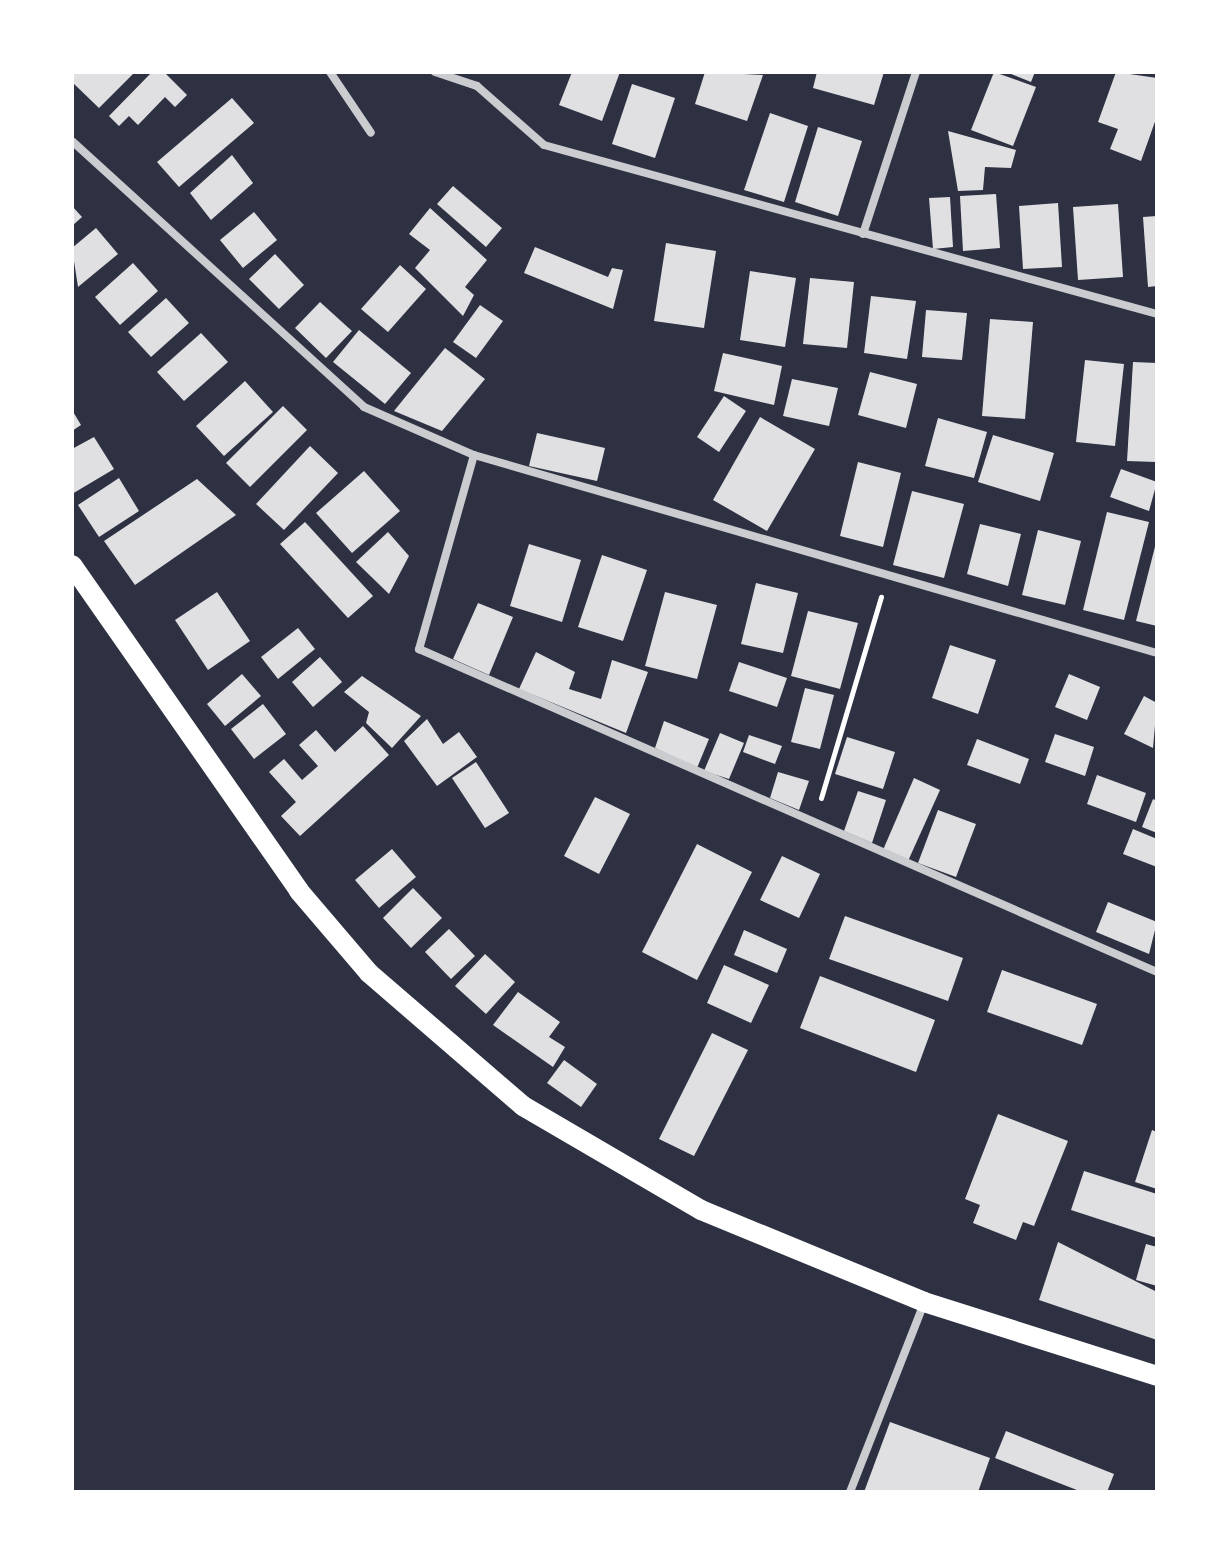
<!DOCTYPE html>
<html>
<head>
<meta charset="utf-8">
<style>
  body { margin:0 }
  #map { position:relative; width:1229px; height:1564px; overflow:hidden; background:#2d3142; font-family:Rubik,sans-serif }
  div>[style] { position:absolute }
  .building>* { inset:0; background:#e0e0e3 }
  .path>* { height:5px; margin:-2.5px; padding:0 2.5px; transform-origin:2.5px; border-radius:2.5px; background:#fff }
  .minor>* { height:8px; margin:-4px; padding:0 4px; transform-origin:4px; border-radius:4px; background:#caccd0 }
  .primary>* { height:20px; margin:-10px; padding:0 10px; transform-origin:10px; border-radius:10px; background:#fff }
  span { translate:-50% -50%; white-space:nowrap; text-align:center; line-height:1.15; -webkit-text-stroke:6px #fff; paint-order:stroke }
  .frame { position:absolute; inset:0; border:74px solid #fff; pointer-events:none }
</style>
</head>
<body>
<div id="map">
  <div class="building">
    <div style="clip-path:polygon(72px 72px,135px 72px,99px 108px,72px 82px)"></div>
    <div style="clip-path:polygon(152px 72px,164px 72px,187px 95px,175px 107px,165px 97px,138px 125px,129px 116px,119px 126px,109px 116px)"></div>
    <div style="clip-path:polygon(572px 72px,620px 72px,602px 121px,559px 105px)"></div>
    <div style="clip-path:polygon(705px 72px,763px 75px,747px 121px,695px 104px)"></div>
    <div style="clip-path:polygon(817px 72px,884px 72px,874px 105px,813px 88px)"></div>
    <div style="clip-path:polygon(994px 72px,1036px 87px,1013px 146px,971px 130px)"></div>
    <div style="clip-path:polygon(1006px 72px,1035px 72px,1031px 82px)"></div>
    <div style="clip-path:polygon(1116px 72px,1157px 78px,1157px 116px,1141px 161px,1110px 149px,1118px 129px,1098px 122px)"></div>
    <div style="clip-path:polygon(632px 84px,675px 98px,655px 158px,612px 144px)"></div>
    <div style="clip-path:polygon(232px 98px,254px 123px,179px 187px,157px 162px)"></div>
    <div style="clip-path:polygon(770px 113px,808px 126px,784px 202px,744px 190px)"></div>
    <div style="clip-path:polygon(818px 127px,862px 141px,838px 216px,795px 202px)"></div>
    <div style="clip-path:polygon(948px 131px,1016px 150px,1011px 168px,985px 167px,983px 190px,958px 191px)"></div>
    <div style="clip-path:polygon(232px 155px,253px 183px,211px 220px,190px 193px)"></div>
    <div style="clip-path:polygon(453px 186px,502px 228px,486px 247px,437px 204px)"></div>
    <div style="clip-path:polygon(996px 194px,1000px 248px,963px 251px,960px 196px)"></div>
    <div style="clip-path:polygon(950px 197px,953px 247px,933px 249px,929px 198px)"></div>
    <div style="clip-path:polygon(1058px 203px,1062px 267px,1023px 269px,1019px 206px)"></div>
    <div style="clip-path:polygon(1118px 204px,1123px 277px,1078px 280px,1073px 207px)"></div>
    <div style="clip-path:polygon(72px 206px,82px 217px,72px 226px)"></div>
    <div style="clip-path:polygon(430px 208px,487px 260px,465px 287px,474px 295px,463px 316px,415px 268px,430px 250px,409px 234px)"></div>
    <div style="clip-path:polygon(254px 212px,277px 240px,243px 268px,220px 240px)"></div>
    <div style="clip-path:polygon(1157px 216px,1157px 286px,1148px 287px,1143px 217px)"></div>
    <div style="clip-path:polygon(96px 228px,118px 254px,78px 287px,72px 248px)"></div>
    <div style="clip-path:polygon(666px 243px,716px 251px,704px 328px,654px 321px)"></div>
    <div style="clip-path:polygon(535px 247px,608px 277px,612px 268px,623px 270px,613px 309px,524px 273px)"></div>
    <div style="clip-path:polygon(275px 254px,304px 285px,279px 309px,249px 279px)"></div>
    <div style="clip-path:polygon(133px 263px,158px 291px,120px 325px,95px 297px)"></div>
    <div style="clip-path:polygon(400px 265px,426px 289px,388px 332px,361px 309px)"></div>
    <div style="clip-path:polygon(750px 271px,796px 278px,785px 347px,740px 340px)"></div>
    <div style="clip-path:polygon(810px 278px,854px 282px,847px 348px,803px 344px)"></div>
    <div style="clip-path:polygon(871px 296px,916px 301px,907px 359px,864px 353px)"></div>
    <div style="clip-path:polygon(166px 298px,189px 323px,151px 357px,128px 332px)"></div>
    <div style="clip-path:polygon(320px 302px,352px 331px,326px 358px,295px 328px)"></div>
    <div style="clip-path:polygon(480px 305px,503px 321px,476px 358px,453px 342px)"></div>
    <div style="clip-path:polygon(926px 310px,967px 313px,962px 360px,922px 357px)"></div>
    <div style="clip-path:polygon(990px 319px,1033px 322px,1025px 419px,982px 416px)"></div>
    <div style="clip-path:polygon(359px 330px,411px 373px,385px 404px,333px 362px)"></div>
    <div style="clip-path:polygon(201px 333px,228px 362px,184px 401px,157px 372px)"></div>
    <div style="clip-path:polygon(445px 348px,485px 379px,442px 431px,394px 411px)"></div>
    <div style="clip-path:polygon(723px 353px,782px 366px,774px 405px,714px 391px)"></div>
    <div style="clip-path:polygon(1085px 360px,1124px 364px,1115px 446px,1076px 442px)"></div>
    <div style="clip-path:polygon(1133px 362px,1157px 363px,1156px 462px,1127px 461px)"></div>
    <div style="clip-path:polygon(870px 372px,917px 384px,906px 428px,858px 415px)"></div>
    <div style="clip-path:polygon(792px 379px,838px 388px,829px 426px,783px 416px)"></div>
    <div style="clip-path:polygon(245px 381px,273px 412px,224px 456px,196px 426px)"></div>
    <div style="clip-path:polygon(724px 396px,746px 411px,719px 452px,697px 437px)"></div>
    <div style="clip-path:polygon(283px 406px,307px 430px,250px 487px,226px 463px)"></div>
    <div style="clip-path:polygon(72px 410px,81px 425px,72px 431px)"></div>
    <div style="clip-path:polygon(760px 417px,815px 449px,767px 531px,713px 500px)"></div>
    <div style="clip-path:polygon(938px 418px,987px 432px,974px 478px,925px 466px)"></div>
    <div style="clip-path:polygon(537px 433px,605px 448px,597px 481px,529px 466px)"></div>
    <div style="clip-path:polygon(993px 435px,1054px 453px,1040px 501px,978px 482px)"></div>
    <div style="clip-path:polygon(94px 437px,114px 469px,72px 494px,72px 449px)"></div>
    <div style="clip-path:polygon(310px 446px,338px 473px,284px 530px,256px 504px)"></div>
    <div style="clip-path:polygon(858px 462px,901px 473px,883px 547px,840px 536px)"></div>
    <div style="clip-path:polygon(1121px 469px,1157px 482px,1149px 511px,1110px 497px)"></div>
    <div style="clip-path:polygon(364px 471px,400px 511px,352px 553px,316px 513px)"></div>
    <div style="clip-path:polygon(119px 478px,139px 511px,99px 537px,78px 505px)"></div>
    <div style="clip-path:polygon(197px 479px,236px 515px,135px 585px,104px 541px)"></div>
    <div style="clip-path:polygon(912px 491px,964px 504px,944px 578px,893px 565px)"></div>
    <div style="clip-path:polygon(1107px 512px,1149px 522px,1124px 620px,1083px 610px)"></div>
    <div style="clip-path:polygon(305px 522px,373px 596px,348px 618px,280px 544px)"></div>
    <div style="clip-path:polygon(980px 524px,1021px 534px,1008px 586px,967px 574px)"></div>
    <div style="clip-path:polygon(1038px 530px,1081px 541px,1065px 605px,1022px 595px)"></div>
    <div style="clip-path:polygon(388px 532px,409px 556px,389px 594px,356px 562px)"></div>
    <div style="clip-path:polygon(1157px 539px,1157px 626px,1136px 621px)"></div>
    <div style="clip-path:polygon(529px 544px,581px 560px,562px 622px,510px 606px)"></div>
    <div style="clip-path:polygon(602px 555px,647px 570px,623px 641px,578px 627px)"></div>
    <div style="clip-path:polygon(756px 583px,798px 593px,783px 653px,741px 644px)"></div>
    <div style="clip-path:polygon(217px 592px,250px 641px,208px 670px,175px 620px)"></div>
    <div style="clip-path:polygon(665px 592px,717px 605px,697px 679px,645px 666px)"></div>
    <div style="clip-path:polygon(478px 603px,513px 617px,489px 675px,453px 659px)"></div>
    <div style="clip-path:polygon(808px 611px,858px 623px,840px 689px,791px 676px)"></div>
    <div style="clip-path:polygon(298px 628px,315px 649px,278px 679px,261px 657px)"></div>
    <div style="clip-path:polygon(950px 645px,996px 660px,978px 714px,932px 698px)"></div>
    <div style="clip-path:polygon(536px 652px,575px 672px,569px 689px,601px 699px,612px 660px,648px 672px,626px 733px,519px 689px)"></div>
    <div style="clip-path:polygon(320px 657px,342px 682px,313px 707px,292px 682px)"></div>
    <div style="clip-path:polygon(739px 662px,787px 678px,777px 707px,729px 691px)"></div>
    <div style="clip-path:polygon(242px 674px,261px 696px,225px 726px,207px 704px)"></div>
    <div style="clip-path:polygon(1069px 674px,1100px 687px,1087px 720px,1055px 707px)"></div>
    <div style="clip-path:polygon(362px 676px,421px 716px,392px 748px,366px 723px,369px 712px,344px 692px)"></div>
    <div style="clip-path:polygon(805px 688px,834px 695px,820px 749px,791px 742px)"></div>
    <div style="clip-path:polygon(1144px 696px,1157px 703px,1153px 748px,1124px 734px)"></div>
    <div style="clip-path:polygon(263px 704px,286px 734px,254px 759px,231px 729px)"></div>
    <div style="clip-path:polygon(427px 719px,443px 744px,459px 732px,477px 757px,437px 786px,404px 741px)"></div>
    <div style="clip-path:polygon(664px 721px,709px 739px,697px 768px,655px 748px)"></div>
    <div style="clip-path:polygon(363px 726px,389px 755px,300px 836px,281px 816px,296px 802px,269px 772px,284px 759px,302px 780px,318px 766px,299px 745px,316px 730px,335px 752px)"></div>
    <div style="clip-path:polygon(720px 733px,744px 743px,729px 779px,704px 771px)"></div>
    <div style="clip-path:polygon(1055px 734px,1094px 747px,1085px 776px,1045px 762px)"></div>
    <div style="clip-path:polygon(749px 735px,782px 746px,775px 764px,743px 752px)"></div>
    <div style="clip-path:polygon(847px 737px,895px 752px,883px 789px,835px 774px)"></div>
    <div style="clip-path:polygon(977px 739px,1029px 759px,1020px 784px,967px 765px)"></div>
    <div style="clip-path:polygon(476px 762px,509px 813px,485px 828px,452px 778px)"></div>
    <div style="clip-path:polygon(778px 772px,809px 781px,799px 810px,770px 798px)"></div>
    <div style="clip-path:polygon(1097px 775px,1146px 793px,1136px 822px,1087px 804px)"></div>
    <div style="clip-path:polygon(914px 778px,940px 790px,908px 861px,883px 850px)"></div>
    <div style="clip-path:polygon(858px 791px,886px 800px,872px 843px,844px 831px)"></div>
    <div style="clip-path:polygon(595px 797px,630px 814px,599px 874px,564px 856px)"></div>
    <div style="clip-path:polygon(1153px 799px,1157px 801px,1157px 833px,1142px 827px)"></div>
    <div style="clip-path:polygon(938px 810px,976px 824px,956px 877px,918px 863px)"></div>
    <div style="clip-path:polygon(1133px 829px,1157px 839px,1157px 867px,1123px 854px)"></div>
    <div style="clip-path:polygon(697px 844px,752px 872px,697px 980px,642px 952px)"></div>
    <div style="clip-path:polygon(392px 849px,416px 877px,379px 908px,355px 880px)"></div>
    <div style="clip-path:polygon(782px 856px,820px 874px,799px 918px,760px 900px)"></div>
    <div style="clip-path:polygon(413px 888px,442px 918px,411px 948px,383px 918px)"></div>
    <div style="clip-path:polygon(1108px 902px,1157px 922px,1149px 954px,1096px 932px)"></div>
    <div style="clip-path:polygon(845px 916px,963px 958px,948px 1001px,829px 959px)"></div>
    <div style="clip-path:polygon(449px 929px,475px 956px,451px 979px,425px 952px)"></div>
    <div style="clip-path:polygon(744px 930px,787px 949px,777px 973px,734px 955px)"></div>
    <div style="clip-path:polygon(485px 954px,515px 982px,486px 1014px,455px 986px)"></div>
    <div style="clip-path:polygon(724px 965px,769px 985px,751px 1023px,707px 1003px)"></div>
    <div style="clip-path:polygon(1002px 970px,1097px 1004px,1082px 1045px,987px 1012px)"></div>
    <div style="clip-path:polygon(820px 976px,935px 1020px,916px 1072px,800px 1028px)"></div>
    <div style="clip-path:polygon(518px 992px,560px 1022px,549px 1037px,565px 1047px,553px 1067px,493px 1025px)"></div>
    <div style="clip-path:polygon(712px 1033px,748px 1050px,694px 1156px,659px 1139px)"></div>
    <div style="clip-path:polygon(564px 1060px,597px 1084px,581px 1107px,547px 1083px)"></div>
    <div style="clip-path:polygon(998px 1114px,1068px 1141px,1034px 1226px,1023px 1222px,1016px 1240px,973px 1223px,980px 1205px,965px 1199px)"></div>
    <div style="clip-path:polygon(1152px 1130px,1157px 1132px,1157px 1189px,1135px 1182px)"></div>
    <div style="clip-path:polygon(1084px 1171px,1157px 1194px,1157px 1238px,1071px 1210px)"></div>
    <div style="clip-path:polygon(1058px 1242px,1157px 1292px,1157px 1340px,1039px 1300px)"></div>
    <div style="clip-path:polygon(1146px 1244px,1157px 1247px,1157px 1286px,1136px 1280px)"></div>
    <div style="clip-path:polygon(890px 1422px,990px 1458px,978px 1492px,864px 1492px)"></div>
    <div style="clip-path:polygon(1006px 1431px,1114px 1474px,1107px 1492px,1082px 1492px,995px 1458px)"></div>
  </div>
  <div class="path">
    <div style="left:821px;top:798px;width:210px;rotate:-73.4deg"></div>
  </div>
  <div class="minor">
    <div style="left:330px;top:72px;width:73px;rotate:56.1deg"></div>
    <div style="left:435px;top:72px;width:44px;rotate:18.4deg"></div>
    <div style="left:477px;top:86px;width:89px;rotate:41.4deg"></div>
    <div style="left:544px;top:145px;width:636px;rotate:15.41deg"></div>
    <div style="left:72px;top:141px;width:395px;rotate:42.3deg"></div>
    <div style="left:364px;top:407px;width:120px;rotate:23.6deg"></div>
    <div style="left:474px;top:455px;width:711px;rotate:16.17deg"></div>
    <div style="left:863px;top:234px;width:170px;rotate:-71.9deg"></div>
    <div style="left:474px;top:455px;width:202px;rotate:105.8deg"></div>
    <div style="left:419px;top:649px;width:806px;rotate:23.64deg"></div>
    <div style="left:850px;top:1492px;width:203px;rotate:-68.6deg"></div>
  </div>
  <div class="primary">
    <div style="left:72px;top:565px;width:397px;rotate:55.1deg"></div>
    <div style="left:299px;top:891px;width:108px;rotate:49.5deg"></div>
    <div style="left:369px;top:973px;width:203px;rotate:40.8deg"></div>
    <div style="left:523px;top:1106px;width:206px;rotate:30.3deg"></div>
    <div style="left:701px;top:1210px;width:241px;rotate:22.4deg"></div>
    <div style="left:924px;top:1302px;width:244px;rotate:17.6deg"></div>
  </div>
  <div class="frame"></div>
</div>
</body>
</html>
